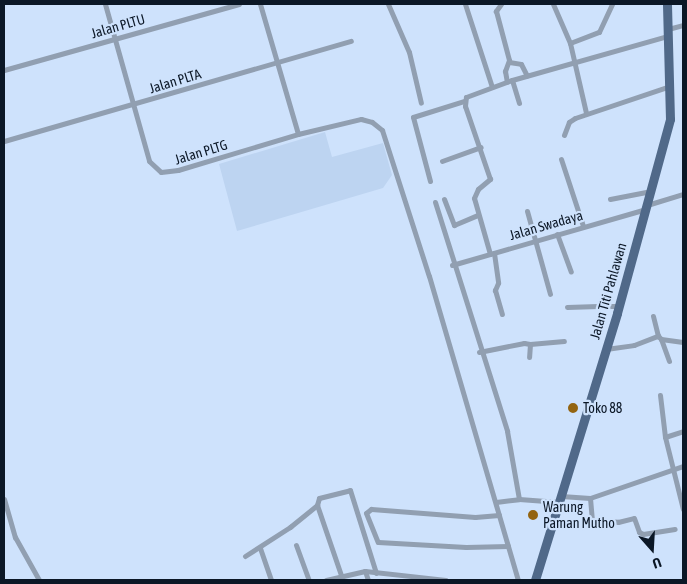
<!DOCTYPE html>
<html>
<head>
<meta charset="utf-8">
<style>
  body { margin:0 }
  #map { position:relative; width:687px; height:584px; overflow:hidden; background:#cee2fc; font-family:"Asap Condensed",sans-serif }
  div>[style] { position:absolute }
  .built>* { inset:0; background:#bdd4f1 }
  .minor>* { height:5px; margin:-2.5px; padding:0 2.5px; transform-origin:2.5px; border-radius:2.5px; background:#919fb1 }
  .primary>* { height:9px; margin:-4.5px; padding:0 4.5px; transform-origin:4.5px; border-radius:4.5px; background:#506989 }
  .dots>* { width:14px; height:14px; translate:-50% -50%; box-sizing:border-box; border:2px solid #cee2fc; border-radius:50% }
  span { translate:-50% -50%; white-space:nowrap; text-align:center; line-height:1.15; -webkit-text-stroke:4.5px #cee2fc; paint-order:stroke }
  .street-label { font-size:14px; color:#0b1726 }
  .poi-label { font-size:14px; color:#0b1726 }
  .left { translate:0 -50%; text-align:left }
  .frame { position:absolute; inset:0; border:5px solid #0b1726; pointer-events:none }
  .north { position:absolute; left:627px; top:524px; width:50px; height:50px; -webkit-text-stroke:4px #cee2fc; paint-order:stroke; rotate:161deg; font-size:14px; font-weight:700; line-height:20px; text-align:center; color:#0b1726 }
  .north::after { content:''; display:block; margin:auto; width:18px; height:22px; background:#0b1726; clip-path:polygon(50% 0,100% 100%,50% 72%,0 100%) }
</style>
</head>
<body>
<div id="map">
  <div class="built">
    <div style="clip-path:polygon(325px 132px,332px 157px,383px 143px,392px 175px,383px 188px,237px 231px,219px 164px)"></div>
  </div>
  <div class="minor">
    <div style="left:105px;top:4px;width:163px;rotate:74.3deg"></div>
    <div style="left:149px;top:161px;width:16px;rotate:43deg"></div>
    <div style="left:161px;top:172px;width:17px;rotate:-7deg"></div>
    <div style="left:178px;top:170px;width:125px;rotate:-16.7deg"></div>
    <div style="left:298px;top:134px;width:65px;rotate:-13.4deg"></div>
    <div style="left:361px;top:119px;width:11px;rotate:15deg"></div>
    <div style="left:372px;top:122px;width:13px;rotate:39deg"></div>
    <div style="left:382px;top:130px;width:153px;rotate:72.2deg"></div>
    <div style="left:429px;top:276px;width:317px;rotate:73.7deg"></div>
    <div style="left:260px;top:4px;width:135px;rotate:73.7deg"></div>
    <div style="left:388px;top:4px;width:52px;rotate:66.4deg"></div>
    <div style="left:409px;top:52px;width:52px;rotate:76.8deg"></div>
    <div style="left:465px;top:4px;width:87px;rotate:72deg"></div>
    <div style="left:501px;top:4px;width:9px;rotate:126deg"></div>
    <div style="left:496px;top:11px;width:51px;rotate:75.1deg"></div>
    <div style="left:509px;top:60px;width:12px;rotate:110deg"></div>
    <div style="left:505px;top:71px;width:11px;rotate:80deg"></div>
    <div style="left:553px;top:4px;width:43px;rotate:66.4deg"></div>
    <div style="left:570px;top:43px;width:72px;rotate:77.1deg"></div>
    <div style="left:668px;top:29px;width:16px;rotate:-15deg"></div>
    <div style="left:570px;top:43px;width:31px;rotate:-21deg"></div>
    <div style="left:599px;top:32px;width:31px;rotate:-65deg"></div>
    <div style="left:509px;top:62px;width:12px;rotate:9deg"></div>
    <div style="left:521px;top:64px;width:13px;rotate:63deg"></div>
    <div style="left:4px;top:70px;width:244px;rotate:-15.7deg"></div>
    <div style="left:512px;top:80px;width:24px;rotate:73deg"></div>
    <div style="left:564px;top:135px;width:14px;rotate:-69deg"></div>
    <div style="left:569px;top:122px;width:7px;rotate:-34deg"></div>
    <div style="left:575px;top:118px;width:100px;rotate:-18.6deg"></div>
    <div style="left:4px;top:141px;width:361px;rotate:-16.1deg"></div>
    <div style="left:561px;top:159px;width:71px;rotate:71.8deg"></div>
    <div style="left:442px;top:161px;width:41px;rotate:-19.7deg"></div>
    <div style="left:430px;top:181px;width:66px;rotate:-104.9deg"></div>
    <div style="left:413px;top:117px;width:53px;rotate:-17.4deg"></div>
    <div style="left:444px;top:199px;width:28px;rotate:69deg"></div>
    <div style="left:454px;top:225px;width:26px;rotate:-23deg"></div>
    <div style="left:610px;top:199px;width:42px;rotate:-11deg"></div>
    <div style="left:435px;top:202px;width:240px;rotate:72.5deg"></div>
    <div style="left:507px;top:431px;width:69px;rotate:80deg"></div>
    <div style="left:647px;top:205px;width:38px;rotate:-17deg"></div>
    <div style="left:527px;top:211px;width:86px;rotate:74.5deg"></div>
    <div style="left:557px;top:234px;width:40px;rotate:69.8deg"></div>
    <div style="left:494px;top:253px;width:30px;rotate:82deg"></div>
    <div style="left:498px;top:283px;width:8px;rotate:113deg"></div>
    <div style="left:495px;top:290px;width:25px;rotate:74deg"></div>
    <div style="left:490px;top:254px;width:58px;rotate:-105.9deg"></div>
    <div style="left:474px;top:198px;width:10px;rotate:-66deg"></div>
    <div style="left:478px;top:189px;width:16px;rotate:-40deg"></div>
    <div style="left:490px;top:179px;width:77px;rotate:-108.9deg"></div>
    <div style="left:465px;top:106px;width:9px;rotate:-84deg"></div>
    <div style="left:466px;top:97px;width:49px;rotate:-20.3deg"></div>
    <div style="left:512px;top:80px;width:162px;rotate:-15.8deg"></div>
    <div style="left:452px;top:265px;width:202px;rotate:-16.1deg"></div>
    <div style="left:605px;top:306px;width:14px"></div>
    <div style="left:567px;top:307px;width:31px;rotate:-2deg"></div>
    <div style="left:653px;top:316px;width:21px;rotate:76deg"></div>
    <div style="left:530px;top:344px;width:34px;rotate:-5deg"></div>
    <div style="left:606px;top:349px;width:28px;rotate:-8deg"></div>
    <div style="left:634px;top:345px;width:26px;rotate:-21deg"></div>
    <div style="left:658px;top:336px;width:4px;rotate:45deg"></div>
    <div style="left:479px;top:352px;width:46px;rotate:-11.3deg"></div>
    <div style="left:524px;top:343px;width:6px;rotate:9deg"></div>
    <div style="left:530px;top:344px;width:13px;rotate:94deg"></div>
    <div style="left:669px;top:361px;width:23px;rotate:-110deg"></div>
    <div style="left:661px;top:339px;width:22px;rotate:8deg"></div>
    <div style="left:660px;top:395px;width:42px;rotate:83.2deg"></div>
    <div style="left:665px;top:437px;width:74px;rotate:76deg"></div>
    <div style="left:665px;top:437px;width:19px;rotate:-18deg"></div>
    <div style="left:561px;top:496px;width:29px;rotate:4deg"></div>
    <div style="left:590px;top:498px;width:98px;rotate:-19deg"></div>
    <div style="left:590px;top:498px;width:22px;rotate:85deg"></div>
    <div style="left:592px;top:520px;width:26px;rotate:4deg"></div>
    <div style="left:618px;top:522px;width:16px;rotate:-14deg"></div>
    <div style="left:634px;top:518px;width:15px;rotate:70deg"></div>
    <div style="left:639px;top:532px;width:4px;rotate:27deg"></div>
    <div style="left:643px;top:534px;width:32px;rotate:-9deg"></div>
    <div style="left:4px;top:499px;width:40px;rotate:74deg"></div>
    <div style="left:15px;top:537px;width:49px;rotate:60.8deg"></div>
    <div style="left:496px;top:502px;width:23px;rotate:-7deg"></div>
    <div style="left:519px;top:499px;width:40px;rotate:4.3deg"></div>
    <div style="left:317px;top:505px;width:74px;rotate:71.1deg"></div>
    <div style="left:499px;top:515px;width:24px;rotate:175deg"></div>
    <div style="left:475px;top:517px;width:104px;rotate:-175.6deg"></div>
    <div style="left:371px;top:509px;width:6px;rotate:141deg"></div>
    <div style="left:366px;top:513px;width:31px;rotate:68deg"></div>
    <div style="left:378px;top:542px;width:88px;rotate:3.3deg"></div>
    <div style="left:466px;top:547px;width:42px;rotate:-1.4deg"></div>
    <div style="left:296px;top:545px;width:37px;rotate:70deg"></div>
    <div style="left:260px;top:548px;width:34px;rotate:71deg"></div>
    <div style="left:245px;top:556px;width:54px;rotate:-32.8deg"></div>
    <div style="left:290px;top:527px;width:35px;rotate:-39deg"></div>
    <div style="left:317px;top:505px;width:7px;rotate:-74deg"></div>
    <div style="left:319px;top:498px;width:32px;rotate:-14deg"></div>
    <div style="left:350px;top:490px;width:87px;rotate:72.6deg"></div>
    <div style="left:365px;top:571px;width:9px;rotate:72deg"></div>
    <div style="left:326px;top:580px;width:40px;rotate:-13deg"></div>
    <div style="left:365px;top:571px;width:81px;rotate:6.3deg"></div>
  </div>
  <div class="primary">
    <div style="left:535px;top:580px;width:279px;rotate:-72.9deg"></div>
    <div style="left:617px;top:313px;width:201px;rotate:-74.7deg"></div>
    <div style="left:670px;top:119px;width:115px;rotate:-91.5deg"></div>
  </div>
  <div class="dots">
    <div style="left:573px;top:408px;background:#936411"></div>
    <div style="left:533px;top:515px;background:#936411"></div>
  </div>
  <div class="street-label">
    <span style="left:118px;top:26px;rotate:-16deg">Jalan PLTU</span>
    <span style="left:175px;top:81px;rotate:-17deg">Jalan PLTA</span>
    <span style="left:201px;top:152px;rotate:-17deg">Jalan PLTG</span>
    <span style="left:546px;top:225px;rotate:-16deg">Jalan Swadaya</span>
    <span style="left:608px;top:291px;rotate:-74deg">Jalan Titi Pahlawan</span>
  </div>
  <div class="poi-label">
    <span class="left" style="left:583px;top:408px">Toko 88</span>
    <span class="left" style="left:543px;top:515px">Warung<br>Paman Mutho</span>
  </div>
  <div class="frame"></div>
  <div class="north">U</div>
</div>
</body>
</html>
